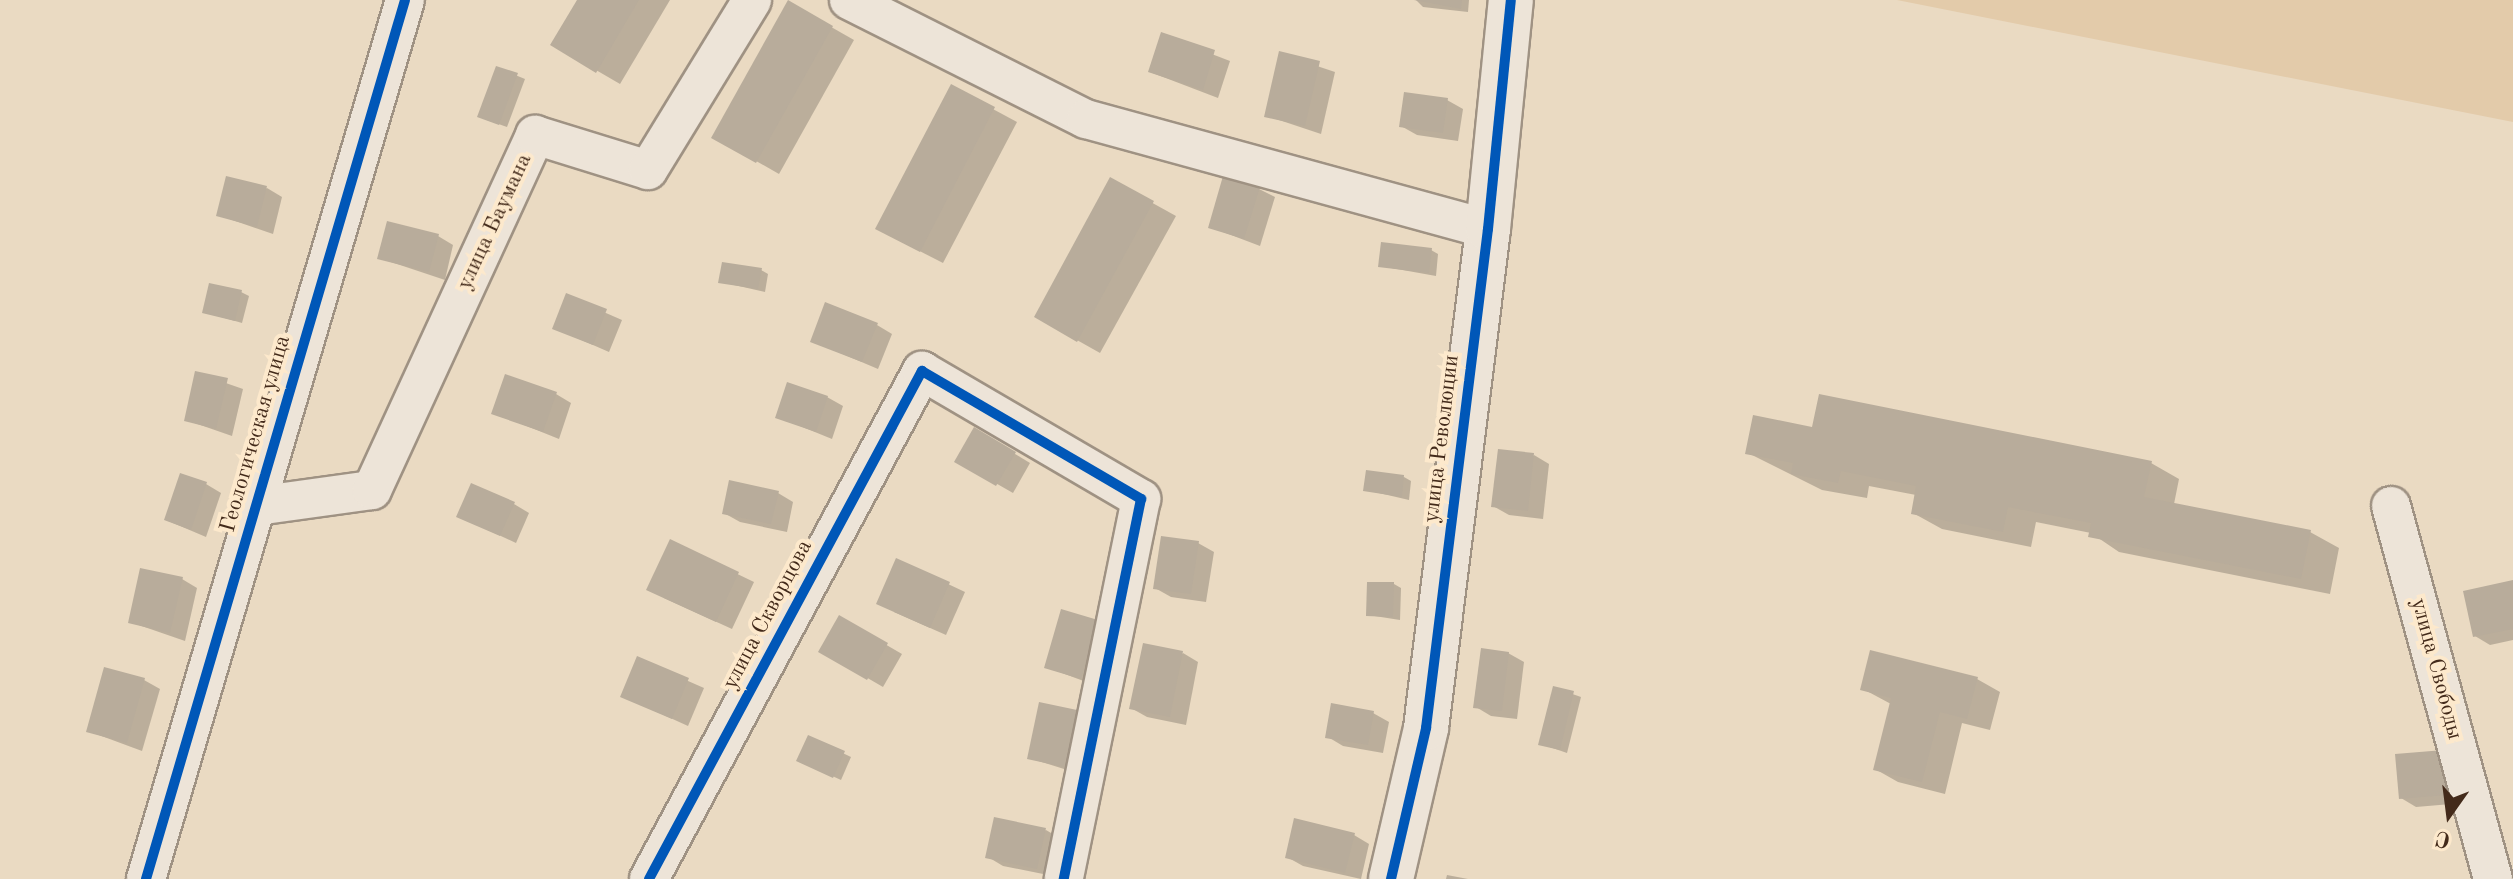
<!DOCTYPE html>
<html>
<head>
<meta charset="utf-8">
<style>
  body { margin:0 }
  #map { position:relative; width:2513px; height:879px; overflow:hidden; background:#eadac2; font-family:"Old Standard TT",serif }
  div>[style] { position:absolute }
  .green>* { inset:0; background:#e3cbaa }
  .shadow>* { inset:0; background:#0003 }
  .building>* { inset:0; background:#b8ac9b }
  .roads { filter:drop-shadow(2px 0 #9f9283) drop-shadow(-2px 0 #9f9283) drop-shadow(0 2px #9f9283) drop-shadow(0 -2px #9f9283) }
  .minor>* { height:38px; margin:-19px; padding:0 19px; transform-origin:19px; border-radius:19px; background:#ede4d8 }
  .tertiary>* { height:44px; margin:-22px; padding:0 22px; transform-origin:22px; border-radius:22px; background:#ede4d8 }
  .cycleway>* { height:10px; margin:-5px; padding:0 5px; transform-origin:5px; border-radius:5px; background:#0057b8 }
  span { translate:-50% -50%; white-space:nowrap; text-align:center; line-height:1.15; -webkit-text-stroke:8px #fde9cc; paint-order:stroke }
  .street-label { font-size:22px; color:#432a1a }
  .north { position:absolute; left:2409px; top:775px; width:80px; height:80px; -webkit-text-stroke:6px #fde9cc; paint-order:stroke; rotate:194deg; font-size:22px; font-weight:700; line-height:32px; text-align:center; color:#432a1a }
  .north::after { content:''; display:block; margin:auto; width:28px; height:36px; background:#432a1a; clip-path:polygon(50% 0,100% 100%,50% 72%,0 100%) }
</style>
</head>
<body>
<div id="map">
  <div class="green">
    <div style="clip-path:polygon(1897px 0,2513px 0,2513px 122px)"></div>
  </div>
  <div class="shadow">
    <div style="clip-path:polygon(579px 0,670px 0,620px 84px,553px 45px)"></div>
    <div style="clip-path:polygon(1416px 0,1469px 0,1468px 12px,1423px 7px)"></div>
    <div style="clip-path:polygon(789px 3px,854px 40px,779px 174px,714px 137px)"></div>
    <div style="clip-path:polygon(1162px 35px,1230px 61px,1218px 98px,1150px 72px)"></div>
    <div style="clip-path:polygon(1281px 54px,1335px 72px,1321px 134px,1267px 116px)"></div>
    <div style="clip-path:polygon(498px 68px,525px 79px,507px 127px,487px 120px)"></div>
    <div style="clip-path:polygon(952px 87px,1017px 122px,943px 263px,900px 241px)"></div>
    <div style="clip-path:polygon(1447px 100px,1463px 109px,1458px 141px,1417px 135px,1401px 126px)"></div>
    <div style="clip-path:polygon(1111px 180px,1176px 216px,1100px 353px,1036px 317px)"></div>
    <div style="clip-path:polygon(267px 188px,282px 197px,273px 234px,218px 215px)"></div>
    <div style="clip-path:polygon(1259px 189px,1275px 197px,1260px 246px,1210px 227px)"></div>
    <div style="clip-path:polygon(438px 236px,453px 245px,445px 280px,379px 258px)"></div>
    <div style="clip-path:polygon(1431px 250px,1438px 254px,1436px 276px,1380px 266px)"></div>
    <div style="clip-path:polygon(761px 270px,768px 274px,765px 292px,721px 282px)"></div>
    <div style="clip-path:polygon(241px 292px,249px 296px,242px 323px,204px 312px)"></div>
    <div style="clip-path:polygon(567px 296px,622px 320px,609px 352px,554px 328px)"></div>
    <div style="clip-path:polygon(877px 325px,892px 334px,878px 369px,812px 341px)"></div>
    <div style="clip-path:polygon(197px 373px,243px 389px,232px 436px,186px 420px)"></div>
    <div style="clip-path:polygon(556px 394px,571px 403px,559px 439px,494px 413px)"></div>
    <div style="clip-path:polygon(827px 397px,843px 406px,832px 439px,778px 417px)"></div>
    <div style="clip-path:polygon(1814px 429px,2151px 463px,2179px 479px,2174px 504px,2310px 532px,2339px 548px,2330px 594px,2119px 552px,2091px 533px,2036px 522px,2031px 547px,1942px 529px,1913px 513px,1916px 495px,1869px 486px,1867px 498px,1822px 490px,1748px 453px)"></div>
    <div style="clip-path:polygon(975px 430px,1030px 463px,1013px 493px,957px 461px)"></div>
    <div style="clip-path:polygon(1534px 455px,1549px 464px,1543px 519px,1509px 515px,1493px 506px)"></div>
    <div style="clip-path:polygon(1404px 477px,1411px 481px,1409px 500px,1366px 490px)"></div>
    <div style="clip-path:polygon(206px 484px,221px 493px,206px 537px,166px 520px)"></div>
    <div style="clip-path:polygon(778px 493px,793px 502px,787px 532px,740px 522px,724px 513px)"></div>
    <div style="clip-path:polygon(514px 504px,529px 513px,516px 543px,458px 516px)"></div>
    <div style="clip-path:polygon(671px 542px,754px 582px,732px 629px,664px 598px)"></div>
    <div style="clip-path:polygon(1198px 543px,1214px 552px,1206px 602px,1171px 597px,1155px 588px)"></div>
    <div style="clip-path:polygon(897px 560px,965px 592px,946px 635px,894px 612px)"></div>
    <div style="clip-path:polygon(182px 579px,197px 588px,185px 641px,130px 622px)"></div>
    <div style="clip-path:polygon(2513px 582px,2513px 640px,2490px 645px,2475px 636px)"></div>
    <div style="clip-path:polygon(1394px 584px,1401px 588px,1400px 620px,1368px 615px)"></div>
    <div style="clip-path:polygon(1063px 611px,1113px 631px,1097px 686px,1046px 667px)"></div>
    <div style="clip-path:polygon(840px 618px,902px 654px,883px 687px,821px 651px)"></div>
    <div style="clip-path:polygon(1183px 653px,1198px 662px,1186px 725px,1147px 717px,1131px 708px)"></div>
    <div style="clip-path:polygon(1508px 653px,1524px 662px,1517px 719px,1491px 716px,1476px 707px)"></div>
    <div style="clip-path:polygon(638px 659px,704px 688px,688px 726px,622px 696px)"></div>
    <div style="clip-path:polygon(1977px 679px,2000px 692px,1990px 730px,1962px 723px,1945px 794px,1898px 782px,1875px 769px,1891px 704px,1863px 689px)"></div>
    <div style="clip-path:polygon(144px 680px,160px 689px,142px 751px,88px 731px)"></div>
    <div style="clip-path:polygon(1555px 688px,1581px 697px,1567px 753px,1541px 744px)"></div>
    <div style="clip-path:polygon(1076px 712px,1091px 721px,1080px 774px,1029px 758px)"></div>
    <div style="clip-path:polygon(1373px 713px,1389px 722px,1383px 753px,1343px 746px,1328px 737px)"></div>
    <div style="clip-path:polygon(809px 737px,851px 757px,841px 780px,806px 764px)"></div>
    <div style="clip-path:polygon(2444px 752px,2463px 803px,2416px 807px,2401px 798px)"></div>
    <div style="clip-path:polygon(1046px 830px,1061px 839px,1053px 876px,1003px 866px,988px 857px)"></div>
    <div style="clip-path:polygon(1354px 835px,1369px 844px,1361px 879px,1303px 866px,1287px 857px)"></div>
    <div style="clip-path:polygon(1447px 875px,1468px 879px,1446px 879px)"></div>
  </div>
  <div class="building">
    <div style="clip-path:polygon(577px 0,639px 0,596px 73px,550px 45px)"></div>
    <div style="clip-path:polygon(788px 0,833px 26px,756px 163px,711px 138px)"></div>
    <div style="clip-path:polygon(1414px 0,1462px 0,1461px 9px)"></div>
    <div style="clip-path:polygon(1161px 32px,1215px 50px,1203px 90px,1148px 72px)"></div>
    <div style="clip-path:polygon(1279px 51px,1320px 61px,1305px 126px,1264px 117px)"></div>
    <div style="clip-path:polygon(496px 66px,518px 73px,499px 125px,477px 117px)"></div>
    <div style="clip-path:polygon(951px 84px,995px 107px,920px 252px,875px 229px)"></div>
    <div style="clip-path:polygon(1404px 92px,1448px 98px,1443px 133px,1399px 127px)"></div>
    <div style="clip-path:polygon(226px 176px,267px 186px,257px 227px,216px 216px)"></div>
    <div style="clip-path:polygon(1223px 176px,1260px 187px,1244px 239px,1208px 228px)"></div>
    <div style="clip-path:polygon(1110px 177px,1154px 201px,1077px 342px,1034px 317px)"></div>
    <div style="clip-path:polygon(387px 221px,439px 234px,429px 272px,377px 259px)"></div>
    <div style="clip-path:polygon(1381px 242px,1432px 248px,1429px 273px,1378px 267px)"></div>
    <div style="clip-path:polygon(722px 262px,762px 268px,758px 289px,718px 283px)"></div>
    <div style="clip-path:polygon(209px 283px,242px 290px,235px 321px,202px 313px)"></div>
    <div style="clip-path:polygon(566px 293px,607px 309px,593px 345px,552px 329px)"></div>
    <div style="clip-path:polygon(825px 302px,878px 323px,862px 362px,810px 342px)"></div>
    <div style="clip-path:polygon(195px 371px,228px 378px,216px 429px,184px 421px)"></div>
    <div style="clip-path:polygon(505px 374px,557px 392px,543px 432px,491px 414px)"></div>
    <div style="clip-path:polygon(787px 382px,828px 396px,816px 432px,775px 418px)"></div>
    <div style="clip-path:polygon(1819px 394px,2152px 461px,2144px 497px,2311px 530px,2301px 579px,2088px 537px,2091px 523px,2008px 507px,2003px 532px,1911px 514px,1916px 486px,1841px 471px,1838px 483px,1791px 474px,1793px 463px,1745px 454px,1753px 415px,1812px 427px)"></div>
    <div style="clip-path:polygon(974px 427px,1016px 452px,996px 486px,954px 462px)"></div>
    <div style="clip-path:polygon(1498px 449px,1534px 453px,1528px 511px,1491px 507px)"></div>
    <div style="clip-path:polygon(1366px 470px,1404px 475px,1402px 497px,1363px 491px)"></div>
    <div style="clip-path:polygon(180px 473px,207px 482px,191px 530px,164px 520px)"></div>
    <div style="clip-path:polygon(729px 480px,779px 491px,771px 524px,722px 514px)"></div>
    <div style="clip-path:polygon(471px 483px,515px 502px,500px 536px,456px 517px)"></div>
    <div style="clip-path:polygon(1161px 536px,1199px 541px,1191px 594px,1153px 589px)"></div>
    <div style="clip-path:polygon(670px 539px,739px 572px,716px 622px,646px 590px)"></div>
    <div style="clip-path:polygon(896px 558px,950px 582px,930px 628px,876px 604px)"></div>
    <div style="clip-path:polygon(140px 568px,183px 577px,170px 633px,128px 623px)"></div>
    <div style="clip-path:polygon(2513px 580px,2513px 629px,2473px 637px,2463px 591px)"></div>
    <div style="clip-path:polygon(1367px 582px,1394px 582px,1393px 617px,1366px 616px)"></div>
    <div style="clip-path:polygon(1061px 609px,1098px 620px,1081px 679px,1044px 668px)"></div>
    <div style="clip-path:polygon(839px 615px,888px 643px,867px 680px,818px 652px)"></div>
    <div style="clip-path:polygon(1143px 643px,1183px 651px,1170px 717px,1129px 709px)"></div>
    <div style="clip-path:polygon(1481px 648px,1509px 652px,1502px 711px,1473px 708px)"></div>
    <div style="clip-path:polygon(1870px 650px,1978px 677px,1967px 719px,1940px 712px,1922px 782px,1873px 770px,1891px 698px,1860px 690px)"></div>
    <div style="clip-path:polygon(637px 656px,689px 678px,672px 719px,620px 697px)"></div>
    <div style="clip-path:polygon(104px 667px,145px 678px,127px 743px,86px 732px)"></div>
    <div style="clip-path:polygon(1553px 686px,1574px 691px,1560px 750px,1538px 745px)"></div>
    <div style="clip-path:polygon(1039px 702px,1077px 710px,1064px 767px,1027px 759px)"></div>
    <div style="clip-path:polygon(1331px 703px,1374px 711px,1368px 745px,1325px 738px)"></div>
    <div style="clip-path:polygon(808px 735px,845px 751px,833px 778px,796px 761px)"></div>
    <div style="clip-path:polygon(2444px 750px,2448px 795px,2399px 799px,2395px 754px)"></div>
    <div style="clip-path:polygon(994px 817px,1046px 828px,1037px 869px,985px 858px)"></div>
    <div style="clip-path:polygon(1294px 818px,1355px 833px,1345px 873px,1285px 858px)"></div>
  </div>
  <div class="roads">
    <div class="minor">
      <div style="left:849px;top:0;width:265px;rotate:26.7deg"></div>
      <div style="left:1086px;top:119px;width:417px;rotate:15.3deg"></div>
      <div style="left:256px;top:506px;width:117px;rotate:-7.9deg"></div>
      <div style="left:372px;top:490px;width:391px;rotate:-65.3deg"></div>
      <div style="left:535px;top:135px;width:118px;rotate:17.2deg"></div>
      <div style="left:648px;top:170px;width:199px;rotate:-58.5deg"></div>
      <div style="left:2391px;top:506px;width:387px;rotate:74.7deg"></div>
      <div style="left:146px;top:879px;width:916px;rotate:-73.58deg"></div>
      <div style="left:649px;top:879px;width:577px;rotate:-61.75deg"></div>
      <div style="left:922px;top:371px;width:254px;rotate:30.3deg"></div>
      <div style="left:1141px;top:499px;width:388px;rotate:101.5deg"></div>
    </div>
    <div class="tertiary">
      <div style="left:1391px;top:879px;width:155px;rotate:-76.9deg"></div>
      <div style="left:1426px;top:728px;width:503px;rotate:-82.92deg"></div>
      <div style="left:1488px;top:229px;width:230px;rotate:-84.3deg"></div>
    </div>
  </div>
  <div class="cycleway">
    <div style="left:146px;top:879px;width:916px;rotate:-73.58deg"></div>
    <div style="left:649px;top:879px;width:577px;rotate:-61.75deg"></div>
    <div style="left:922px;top:371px;width:254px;rotate:30.3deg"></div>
    <div style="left:1141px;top:499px;width:388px;rotate:101.5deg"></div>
    <div style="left:1391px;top:879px;width:155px;rotate:-76.9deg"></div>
    <div style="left:1426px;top:728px;width:503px;rotate:-82.92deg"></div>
    <div style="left:1488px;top:229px;width:230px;rotate:-84.3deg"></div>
  </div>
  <div class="street-label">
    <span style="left:495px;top:222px;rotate:-65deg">улица Баумана</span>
    <span style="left:256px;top:434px;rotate:-74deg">Геологическая улица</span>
    <span style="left:1442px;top:439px;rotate:-83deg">улица Революции</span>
    <span style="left:768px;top:615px;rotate:-62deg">улица Скворцова</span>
    <span style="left:2436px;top:669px;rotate:75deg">улица Свободы</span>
  </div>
  <div class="north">С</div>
</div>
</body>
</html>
